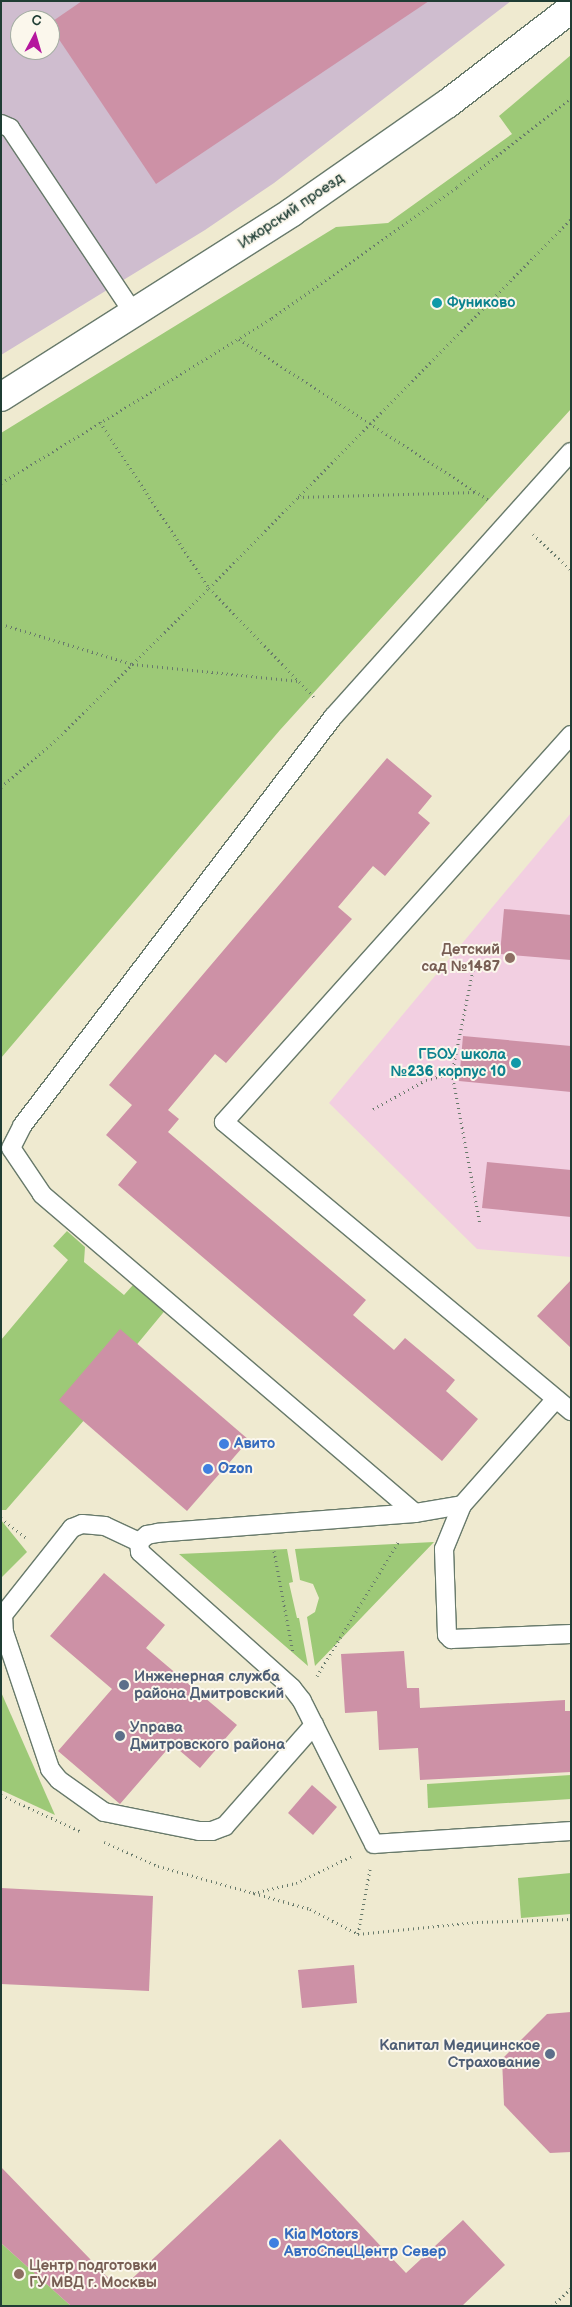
<!DOCTYPE html>
<html>
<head>
<meta charset="utf-8">
<style>
  body { margin:0 }
  #map { position:relative; width:572px; height:2307px; overflow:hidden; background:#efead0; font-family:"Balsamiq Sans",sans-serif }
  div>[style] { position:absolute }
  .built>* { inset:0; background:#f2cfe1 }
  .industrial>* { inset:0; background:#cfbdcf }
  .green>* { inset:0; background:#9dc977 }
  .building>* { inset:0; background:#cd91a6 }
  .path>* { height:3px; margin-top:-1.5px; transform-origin:0; background:repeating-linear-gradient(90deg,#687a6b 0 1px,transparent 0 5px) }
  .roads { filter:drop-shadow(1px 0 #687a6b) drop-shadow(-1px 0 #687a6b) drop-shadow(0 1px #687a6b) drop-shadow(0 -1px #687a6b) }
  .lane>* { height:18px; margin:-9px; padding:0 9px; transform-origin:9px; border-radius:9px; background:#fff }
  .secondary>* { height:28px; margin:-14px; padding:0 14px; transform-origin:14px; border-radius:14px; background:#fff }
  .dots>* { width:14px; height:14px; translate:-50% -50%; box-sizing:border-box; border:2px solid #fbf7ec; border-radius:50% }
  span { translate:-50% -50%; white-space:nowrap; text-align:center; line-height:1.15; -webkit-text-stroke:4px #fbf7ec; paint-order:stroke }
  .street-label { font-size:15px; color:#1f3d34 }
  .culture-label { font-size:15px; color:#0d838f; font-weight:700 }
  .left { translate:0 -50%; text-align:left }
  .right { translate:-100% -50%; text-align:right }
  .education-label { font-size:15px; color:#785e54; font-weight:700 }
  .shop-label { font-size:15px; color:#366cbe; font-weight:700 }
  .service-label { font-size:15px; color:#4e5e75; font-weight:700 }
  .frame { position:absolute; inset:0; border:2px solid #1f3d34; pointer-events:none }
  .north { position:absolute; left:10px; top:10px; width:50px; height:50px; box-sizing:border-box; background:#fbf7ec; border:1px solid #a3ada2; border-radius:50%; rotate:6deg; font-size:14px; font-weight:700; line-height:20px; text-align:center; color:#1f3d34 }
  .north::after { content:''; display:block; margin:auto; width:18px; height:22px; background:#b5179e; clip-path:polygon(50% 0,100% 100%,50% 72%,0 100%) }
</style>
</head>
<body>
<div id="map">
  <div class="built">
    <div style="clip-path:polygon(571px 813px,571px 1257px,477px 1249px,329px 1103px)"></div>
  </div>
  <div class="industrial">
    <div style="clip-path:polygon(evenodd,1px 1px,511px 1px,274px 183px,205px 230px,1px 355px,1px 1px,20px 20px,50px 20px,50px 50px,20px 50px,20px 20px)"></div>
  </div>
  <div class="green">
    <div style="clip-path:polygon(571px 55px,571px 409px,280px 730px,1px 1058px,1px 433px,336px 227px,388px 223px,512px 134px,499px 116px)"></div>
    <div style="clip-path:polygon(67px 1231px,85px 1247px,84px 1262px,124px 1295px,141px 1276px,172px 1302px,91px 1400px,92px 1411px,6px 1510px,1px 1510px,1px 1340px,68px 1260px,53px 1246px)"></div>
    <div style="clip-path:polygon(1px 1520px,27px 1552px,1px 1578px)"></div>
    <div style="clip-path:polygon(434px 1542px,315px 1666px,307px 1617px,315px 1612px,319px 1598px,313px 1584px,300px 1580px,295px 1549px)"></div>
    <div style="clip-path:polygon(287px 1549px,293px 1582px,289px 1583px,297px 1618px,299px 1618px,308px 1666px,179px 1554px)"></div>
    <div style="clip-path:polygon(1px 1692px,55px 1815px,1px 1790px)"></div>
    <div style="clip-path:polygon(571px 1775px,571px 1799px,428px 1808px,427px 1784px)"></div>
    <div style="clip-path:polygon(571px 1873px,571px 1914px,521px 1918px,518px 1878px)"></div>
    <div style="clip-path:polygon(1px 2243px,71px 2306px,1px 2306px)"></div>
  </div>
  <div class="building">
    <div style="clip-path:polygon(82px 1px,429px 1px,156px 184px,50px 26px,50px 23px)"></div>
    <div style="clip-path:polygon(387px 758px,432px 796px,418px 813px,430px 823px,385px 876px,373px 866px,338px 907px,352px 919px,226px 1063px,215px 1054px,168px 1110px,179px 1119px,168px 1132px,366px 1300px,353px 1315px,394px 1350px,405px 1338px,455px 1380px,446px 1391px,478px 1419px,442px 1461px,118px 1185px,137px 1162px,106px 1135px,132px 1105px,109px 1085px)"></div>
    <div style="clip-path:polygon(504px 909px,571px 915px,571px 960px,500px 954px)"></div>
    <div style="clip-path:polygon(463px 1036px,571px 1046px,571px 1092px,459px 1081px)"></div>
    <div style="clip-path:polygon(487px 1162px,571px 1170px,571px 1217px,482px 1208px)"></div>
    <div style="clip-path:polygon(571px 1280px,571px 1348px,537px 1316px)"></div>
    <div style="clip-path:polygon(120px 1329px,249px 1440px,187px 1511px,59px 1400px)"></div>
    <div style="clip-path:polygon(104px 1573px,165px 1625px,146px 1648px,237px 1725px,200px 1768px,172px 1744px,120px 1804px,58px 1751px,112px 1689px,50px 1636px)"></div>
    <div style="clip-path:polygon(404px 1651px,407px 1688px,419px 1688px,420px 1708px,565px 1700px,565px 1711px,571px 1711px,571px 1772px,420px 1780px,418px 1748px,379px 1750px,377px 1711px,345px 1713px,341px 1654px)"></div>
    <div style="clip-path:polygon(312px 1785px,337px 1807px,313px 1835px,288px 1813px)"></div>
    <div style="clip-path:polygon(1px 1888px,153px 1896px,149px 1991px,1px 1984px)"></div>
    <div style="clip-path:polygon(354px 1965px,357px 2003px,302px 2008px,298px 1970px)"></div>
    <div style="clip-path:polygon(571px 2012px,571px 2152px,550px 2153px,504px 2105px,502px 2059px,547px 2014px)"></div>
    <div style="clip-path:polygon(280px 2139px,406px 2273px,463px 2220px,505px 2265px,462px 2306px,71px 2306px,1px 2243px,1px 2167px,120px 2290px)"></div>
  </div>
  <div class="path">
    <div style="left:239px;top:339px;width:299px;rotate:32.8deg"></div>
    <div style="left:100px;top:422px;width:199px;rotate:56.7deg"></div>
    <div style="left:209px;top:588px;width:151px;rotate:46.1deg"></div>
    <div style="left:1px;top:483px;width:317px;rotate:-31.3deg"></div>
    <div style="left:272px;top:318px;width:227px;rotate:-35.3deg"></div>
    <div style="left:457px;top:187px;width:145px;rotate:-38deg"></div>
    <div style="left:298px;top:497px;width:179px;rotate:-1.6deg"></div>
    <div style="left:533px;top:534px;width:52px;rotate:43.5deg"></div>
    <div style="left:1px;top:624px;width:137px;rotate:17deg"></div>
    <div style="left:132px;top:664px;width:168px;rotate:5.8deg"></div>
    <div style="left:1px;top:787px;width:75px;rotate:-40.7deg"></div>
    <div style="left:58px;top:738px;width:213px;rotate:-44.8deg"></div>
    <div style="left:209px;top:588px;width:517px;rotate:-45.55deg"></div>
    <div style="left:474px;top:965px;width:110px;rotate:101.5deg"></div>
    <div style="left:452px;top:1073px;width:154px;rotate:79.5deg"></div>
    <div style="left:373px;top:1109px;width:60px;rotate:-28.7deg"></div>
    <div style="left:426px;top:1080px;width:27px;rotate:-15deg"></div>
    <div style="left:1px;top:1518px;width:34px;rotate:38deg"></div>
    <div style="left:274px;top:1551px;width:104px;rotate:79.4deg"></div>
    <div style="left:317px;top:1676px;width:157px;rotate:-58.8deg"></div>
    <div style="left:1px;top:1795px;width:87px;rotate:24.5deg"></div>
    <div style="left:104px;top:1842px;width:59px;rotate:24deg"></div>
    <div style="left:158px;top:1866px;width:158px;rotate:15.8deg"></div>
    <div style="left:310px;top:1909px;width:54px;rotate:27.5deg"></div>
    <div style="left:358px;top:1934px;width:120px;rotate:-5.8deg"></div>
    <div style="left:477px;top:1922px;width:94px;rotate:-1.8deg"></div>
    <div style="left:253px;top:1893px;width:44px;rotate:-13.1deg"></div>
    <div style="left:296px;top:1883px;width:62px;rotate:-25.7deg"></div>
    <div style="left:358px;top:1934px;width:66px;rotate:-79.5deg"></div>
    <div style="left:552px;top:2306px;width:26px;rotate:-43deg"></div>
  </div>
  <div class="roads">
    <div class="lane">
      <div style="left:1px;top:124px;width:10px;rotate:24deg"></div>
      <div style="left:10px;top:128px;width:224px;rotate:56.3deg"></div>
      <div style="left:571px;top:735px;width:520px;rotate:131.88deg"></div>
      <div style="left:224px;top:1122px;width:452px;rotate:39.8deg"></div>
      <div style="left:555px;top:1400px;width:140px;rotate:131.5deg"></div>
      <div style="left:462px;top:1505px;width:48px;rotate:170.3deg"></div>
      <div style="left:415px;top:1513px;width:258px;rotate:175.6deg"></div>
      <div style="left:158px;top:1533px;width:11px;rotate:170deg"></div>
      <div style="left:147px;top:1535px;width:11px;rotate:139deg"></div>
      <div style="left:139px;top:1542px;width:10px;rotate:84deg"></div>
      <div style="left:140px;top:1552px;width:204px;rotate:41.8deg"></div>
      <div style="left:292px;top:1688px;width:16px;rotate:52deg"></div>
      <div style="left:302px;top:1701px;width:160px;rotate:63.3deg"></div>
      <div style="left:374px;top:1844px;width:197px;rotate:-3.8deg"></div>
      <div style="left:462px;top:1505px;width:48px;rotate:112.2deg"></div>
      <div style="left:444px;top:1549px;width:86px;rotate:88deg"></div>
      <div style="left:447px;top:1635px;width:6px;rotate:45deg"></div>
      <div style="left:451px;top:1639px;width:120px;rotate:-2.4deg"></div>
      <div style="left:415px;top:1513px;width:491px;rotate:-139.5deg"></div>
      <div style="left:42px;top:1194px;width:55px;rotate:-124deg"></div>
      <div style="left:11px;top:1148px;width:25px;rotate:-63deg"></div>
      <div style="left:22px;top:1126px;width:514px;rotate:-52.75deg"></div>
      <div style="left:333px;top:717px;width:356px;rotate:-48.1deg"></div>
      <div style="left:139px;top:1542px;width:38px;rotate:-155deg"></div>
      <div style="left:105px;top:1526px;width:23px;rotate:-175deg"></div>
      <div style="left:82px;top:1524px;width:11px;rotate:158deg"></div>
      <div style="left:72px;top:1528px;width:111px;rotate:128.4deg"></div>
      <div style="left:3px;top:1615px;width:17px;rotate:87deg"></div>
      <div style="left:4px;top:1632px;width:145px;rotate:71.4deg"></div>
      <div style="left:50px;top:1769px;width:14px;rotate:51deg"></div>
      <div style="left:59px;top:1780px;width:55px;rotate:35.4deg"></div>
      <div style="left:104px;top:1812px;width:97px;rotate:11.3deg"></div>
      <div style="left:199px;top:1831px;width:13px"></div>
      <div style="left:212px;top:1831px;width:14px;rotate:-21deg"></div>
      <div style="left:225px;top:1826px;width:135px;rotate:-48.6deg"></div>
    </div>
    <div class="secondary">
      <div style="left:1px;top:397px;width:345px;rotate:-32.4deg"></div>
      <div style="left:292px;top:212px;width:189px;rotate:-34.9deg"></div>
      <div style="left:447px;top:104px;width:156px;rotate:-37.5deg"></div>
    </div>
  </div>
  <div class="dots">
    <div style="left:437px;top:303px;background:#0f9aa8"></div>
    <div style="left:510px;top:958px;background:#8d6e63"></div>
    <div style="left:516px;top:1063px;background:#0f9aa8"></div>
    <div style="left:224px;top:1444px;background:#3f7fe0"></div>
    <div style="left:208px;top:1469px;background:#3f7fe0"></div>
    <div style="left:124px;top:1685px;background:#5c6f8a"></div>
    <div style="left:120px;top:1736px;background:#5c6f8a"></div>
    <div style="left:550px;top:2054px;background:#5c6f8a"></div>
    <div style="left:274px;top:2243px;background:#3f7fe0"></div>
    <div style="left:19px;top:2274px;background:#8d6e63"></div>
  </div>
  <div class="street-label">
    <span style="left:291px;top:211px;rotate:-34deg">Ижорский проезд</span>
  </div>
  <div class="culture-label">
    <span class="left" style="left:447px;top:303px">Фуниково</span>
    <span class="right" style="left:506px;top:1063px">ГБОУ школа<br>№236 корпус 10</span>
  </div>
  <div class="education-label">
    <span class="right" style="left:500px;top:958px">Детский<br>сад №1487</span>
    <span class="left" style="left:29px;top:2274px">Центр подготовки<br>ГУ МВД г. Москвы</span>
  </div>
  <div class="shop-label">
    <span class="left" style="left:234px;top:1444px">Авито</span>
    <span class="left" style="left:218px;top:1469px">Ozon</span>
    <span class="left" style="left:284px;top:2243px">Kia Motors<br>АвтоСпецЦентр Север</span>
  </div>
  <div class="service-label">
    <span class="left" style="left:134px;top:1685px">Инженерная служба<br>района Дмитровский</span>
    <span class="left" style="left:130px;top:1736px">Управа<br>Дмитровского района</span>
    <span class="right" style="left:540px;top:2054px">Капитал Медицинское<br>Страхование</span>
  </div>
  <div class="frame"></div>
  <div class="north">С</div>
</div>
</body>
</html>
